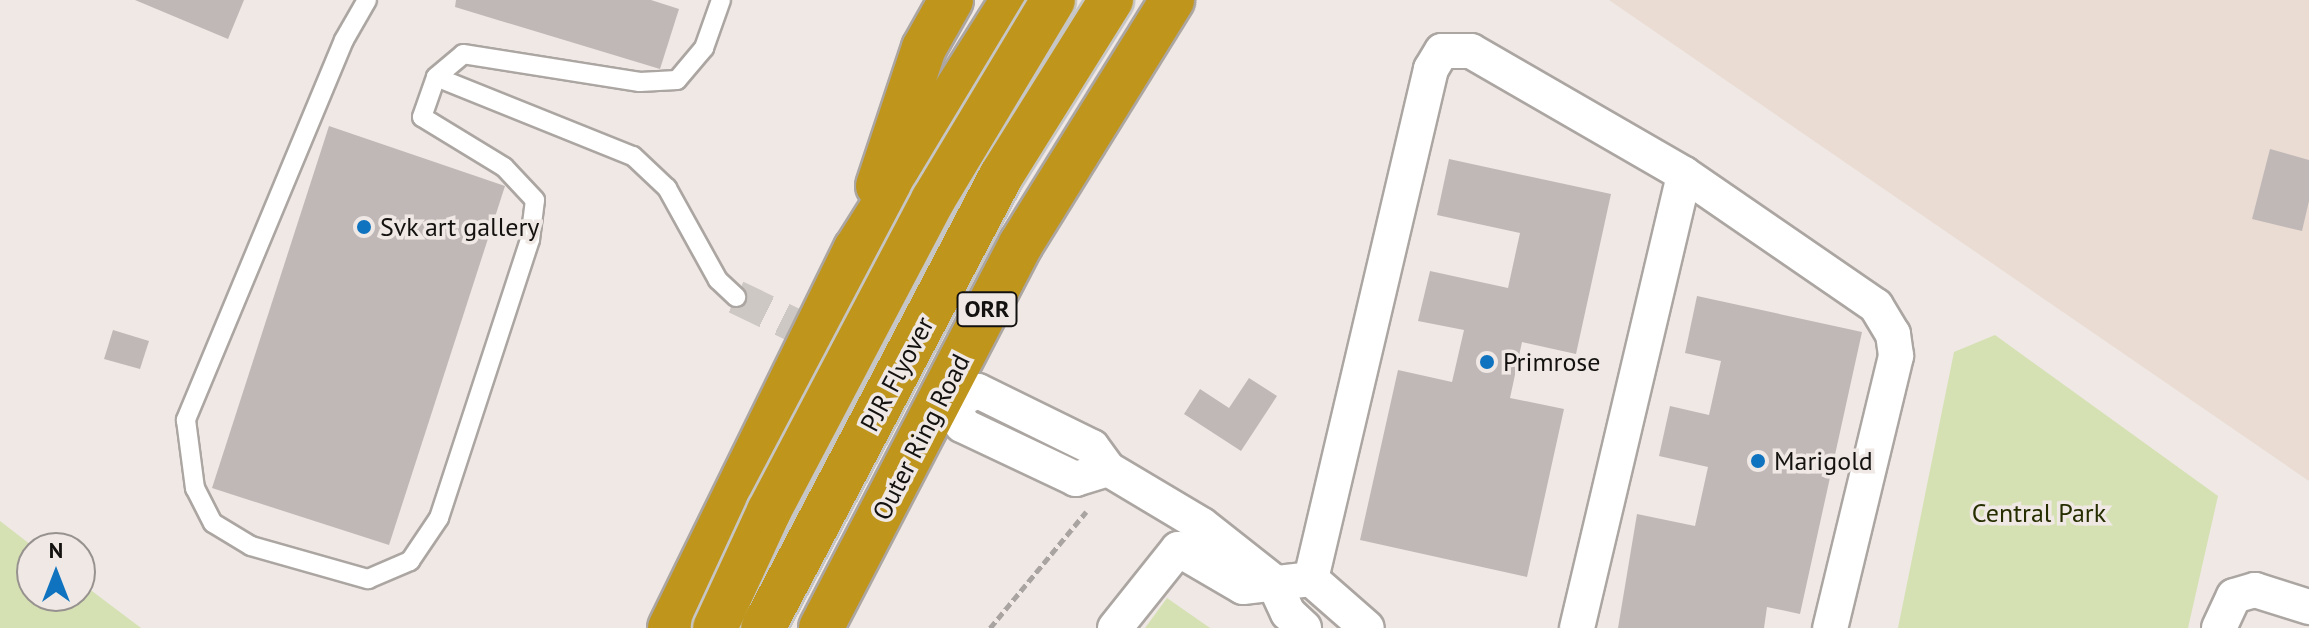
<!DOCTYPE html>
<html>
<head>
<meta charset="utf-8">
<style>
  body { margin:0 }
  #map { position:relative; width:2309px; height:628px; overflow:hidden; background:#efe8e4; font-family:"PT Sans",sans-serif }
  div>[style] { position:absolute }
  .built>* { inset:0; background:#eadcd3 }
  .green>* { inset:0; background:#d5e1b3 }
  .building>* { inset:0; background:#c0b8b7 }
  .minor-tunnel>* { height:34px; margin-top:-17px; transform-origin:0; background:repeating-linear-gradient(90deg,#cec8c4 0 34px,transparent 0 51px) }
  .path>* { height:5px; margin-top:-2.5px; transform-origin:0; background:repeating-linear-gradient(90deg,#a9a4a1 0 8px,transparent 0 12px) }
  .roads { filter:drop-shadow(2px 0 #aca6a2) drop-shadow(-2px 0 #aca6a2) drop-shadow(0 2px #aca6a2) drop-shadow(0 -2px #aca6a2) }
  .service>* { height:18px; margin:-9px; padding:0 9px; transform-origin:9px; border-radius:9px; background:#fff }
  .minor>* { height:34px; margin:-17px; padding:0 17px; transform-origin:17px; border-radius:17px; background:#fff }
  .motorway>* { height:44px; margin:-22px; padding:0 22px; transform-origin:22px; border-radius:22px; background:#bf951c }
  .bridges { filter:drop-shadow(2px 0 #c7c6c6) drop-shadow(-2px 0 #c7c6c6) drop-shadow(0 2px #c7c6c6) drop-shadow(0 -2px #c7c6c6) }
  .motorway-bridge>* { height:44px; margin:-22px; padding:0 22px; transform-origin:22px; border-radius:22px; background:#bf951c }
  .dots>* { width:22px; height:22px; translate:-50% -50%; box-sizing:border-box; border:4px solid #efe8e4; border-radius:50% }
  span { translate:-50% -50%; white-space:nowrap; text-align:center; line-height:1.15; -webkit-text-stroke:7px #efe8e4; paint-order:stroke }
  .shield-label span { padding:2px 6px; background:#efe8e4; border:2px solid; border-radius:6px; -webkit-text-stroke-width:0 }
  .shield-label { font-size:24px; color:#141210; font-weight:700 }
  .poi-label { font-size:26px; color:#141210 }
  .left { translate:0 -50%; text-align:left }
  .street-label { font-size:26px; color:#141210 }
  .park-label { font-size:26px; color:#262e00 }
  .north { position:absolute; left:16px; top:532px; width:80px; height:80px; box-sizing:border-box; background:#efe8e4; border:2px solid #97928f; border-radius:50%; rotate:0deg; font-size:22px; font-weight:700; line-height:32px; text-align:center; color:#141210 }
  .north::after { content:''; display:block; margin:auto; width:28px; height:36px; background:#0f73bf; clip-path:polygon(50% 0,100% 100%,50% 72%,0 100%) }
</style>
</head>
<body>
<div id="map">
  <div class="built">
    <div style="clip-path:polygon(1609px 0,2309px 0,2309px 481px)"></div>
  </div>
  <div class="green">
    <div style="clip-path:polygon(1995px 335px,2218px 496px,2188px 628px,1898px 628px,1954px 352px)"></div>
    <div style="clip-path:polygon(0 521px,35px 548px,32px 596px,80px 596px,80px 582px,141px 628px,0 628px)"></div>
    <div style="clip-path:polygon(1167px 598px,1210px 628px,1145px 628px)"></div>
  </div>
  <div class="building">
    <div style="clip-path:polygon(135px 0,244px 0,228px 39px)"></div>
    <div style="clip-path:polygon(456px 0,651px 0,679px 9px,660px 69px,455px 7px)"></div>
    <div style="clip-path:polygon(329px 126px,505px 186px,389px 545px,212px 488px)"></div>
    <div style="clip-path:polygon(2270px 149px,2309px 160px,2309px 201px,2302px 231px,2252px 219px)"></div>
    <div style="clip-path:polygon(1449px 159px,1611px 194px,1576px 354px,1522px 342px,1510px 398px,1564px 409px,1527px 577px,1360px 540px,1398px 370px,1452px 382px,1464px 330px,1418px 321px,1430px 271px,1508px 288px,1520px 233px,1437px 215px)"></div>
    <div style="clip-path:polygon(1697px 296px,1862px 332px,1800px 614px,1767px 607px,1764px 628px,1618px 628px,1637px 514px,1695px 526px,1708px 467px,1659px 456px,1670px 406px,1709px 415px,1721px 361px,1685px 353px)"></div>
    <div style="clip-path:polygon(113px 330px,149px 341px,140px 369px,104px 359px)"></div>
    <div style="clip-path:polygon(1249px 378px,1277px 396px,1241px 451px,1184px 414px,1200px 389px,1229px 408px)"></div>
  </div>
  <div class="minor-tunnel">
    <div style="left:736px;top:297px;width:242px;rotate:25.7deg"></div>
  </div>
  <div class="path">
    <div style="left:990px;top:628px;width:151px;rotate:-50.4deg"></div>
  </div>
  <div class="roads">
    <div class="service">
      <div style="left:367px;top:0;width:46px;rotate:119.9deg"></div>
      <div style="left:344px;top:40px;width:412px;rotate:112.6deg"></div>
      <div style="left:186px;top:420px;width:69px;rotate:82.5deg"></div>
      <div style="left:195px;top:488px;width:39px;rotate:63deg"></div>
      <div style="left:213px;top:523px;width:44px;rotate:31.2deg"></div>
      <div style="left:251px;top:546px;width:122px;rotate:15.8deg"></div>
      <div style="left:368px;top:579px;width:46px;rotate:-23.2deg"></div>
      <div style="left:410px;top:561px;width:52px;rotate:-56deg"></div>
      <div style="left:439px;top:518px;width:293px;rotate:-71.9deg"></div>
      <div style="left:530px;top:240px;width:40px;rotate:-82.9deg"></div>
      <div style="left:535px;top:200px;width:45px;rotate:-133.2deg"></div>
      <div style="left:504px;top:167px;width:96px;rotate:-148.6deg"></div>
      <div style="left:422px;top:117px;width:42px;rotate:-70.7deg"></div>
      <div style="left:436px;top:77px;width:35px;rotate:-40deg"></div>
      <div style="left:463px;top:54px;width:179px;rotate:9deg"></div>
      <div style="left:640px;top:82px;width:37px;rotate:-3deg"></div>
      <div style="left:677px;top:80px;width:42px;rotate:-49.8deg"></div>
      <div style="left:704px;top:48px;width:51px;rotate:-70.5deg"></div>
      <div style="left:436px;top:77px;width:212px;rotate:21.9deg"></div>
      <div style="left:633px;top:156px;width:47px;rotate:43.3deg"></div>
      <div style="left:667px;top:188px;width:105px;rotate:61deg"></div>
      <div style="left:718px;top:280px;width:25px;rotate:43deg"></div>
    </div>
    <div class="minor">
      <div style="left:1108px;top:469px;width:34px;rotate:163deg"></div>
      <div style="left:1076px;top:479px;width:126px;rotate:-154.7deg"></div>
      <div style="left:962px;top:425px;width:24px;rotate:-109deg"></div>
      <div style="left:954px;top:402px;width:26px;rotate:-25deg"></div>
      <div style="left:978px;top:391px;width:127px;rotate:26.2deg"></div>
      <div style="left:1092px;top:447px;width:27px;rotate:54deg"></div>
      <div style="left:1108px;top:469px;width:109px;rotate:30.8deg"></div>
      <div style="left:1202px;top:525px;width:90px;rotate:38.3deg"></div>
      <div style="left:1273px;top:581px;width:35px;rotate:65deg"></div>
      <div style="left:1288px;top:613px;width:22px;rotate:43deg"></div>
      <div style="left:1311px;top:579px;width:524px;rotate:-76.76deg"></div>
      <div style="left:1431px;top:69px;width:21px;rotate:-59deg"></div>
      <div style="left:1442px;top:51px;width:29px"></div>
      <div style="left:1471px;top:51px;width:246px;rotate:30deg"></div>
      <div style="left:1684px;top:174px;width:233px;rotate:34.5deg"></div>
      <div style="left:1876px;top:306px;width:33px;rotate:59deg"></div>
      <div style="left:1893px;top:334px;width:22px;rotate:82deg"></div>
      <div style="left:1896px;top:356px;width:280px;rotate:103.6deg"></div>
      <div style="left:1115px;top:628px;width:101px;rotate:-51.4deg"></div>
      <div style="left:1178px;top:549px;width:75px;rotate:30.3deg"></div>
      <div style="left:1243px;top:587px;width:68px;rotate:-6.7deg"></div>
      <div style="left:1311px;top:579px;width:74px;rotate:41.2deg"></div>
      <div style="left:1577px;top:628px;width:466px;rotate:-76.7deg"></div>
      <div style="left:2219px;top:628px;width:35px;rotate:-65deg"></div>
      <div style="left:2234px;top:596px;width:22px;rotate:-16deg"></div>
      <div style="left:2255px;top:590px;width:57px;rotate:17.5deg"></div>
    </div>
    <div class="motorway">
      <div style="left:878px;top:186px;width:145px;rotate:-71.6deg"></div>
      <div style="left:924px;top:48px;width:55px;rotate:-60.6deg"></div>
      <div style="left:670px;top:628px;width:422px;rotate:-63.9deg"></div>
      <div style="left:856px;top:249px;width:294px;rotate:-57.8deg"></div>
      <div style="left:821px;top:628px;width:433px;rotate:-62.5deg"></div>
      <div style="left:1021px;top:244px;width:287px;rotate:-58.2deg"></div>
    </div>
  </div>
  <div class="bridges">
    <div class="motorway-bridge">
      <div style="left:715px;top:628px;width:129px;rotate:-65.2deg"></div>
      <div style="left:769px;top:511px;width:352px;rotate:-62.2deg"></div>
      <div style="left:933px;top:200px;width:233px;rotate:-59deg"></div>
      <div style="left:763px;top:628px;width:511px;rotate:-62.23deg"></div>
      <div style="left:1001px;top:176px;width:208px;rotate:-58deg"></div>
    </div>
  </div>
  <div class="dots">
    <div style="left:364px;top:227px;background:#0f73bf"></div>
    <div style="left:1487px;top:362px;background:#0f73bf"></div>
    <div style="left:1758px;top:461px;background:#0f73bf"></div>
  </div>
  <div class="shield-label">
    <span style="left:987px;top:309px">ORR</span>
  </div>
  <div class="poi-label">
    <span class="left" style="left:380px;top:227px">Svk art gallery</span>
    <span class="left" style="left:1503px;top:362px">Primrose</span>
    <span class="left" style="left:1774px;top:461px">Marigold</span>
  </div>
  <div class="street-label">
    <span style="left:897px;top:374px;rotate:-62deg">PJR Flyover</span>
    <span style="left:921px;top:437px;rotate:-63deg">Outer Ring Road</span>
  </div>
  <div class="park-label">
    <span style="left:2039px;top:513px">Central Park</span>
  </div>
  <div class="north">N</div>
</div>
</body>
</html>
